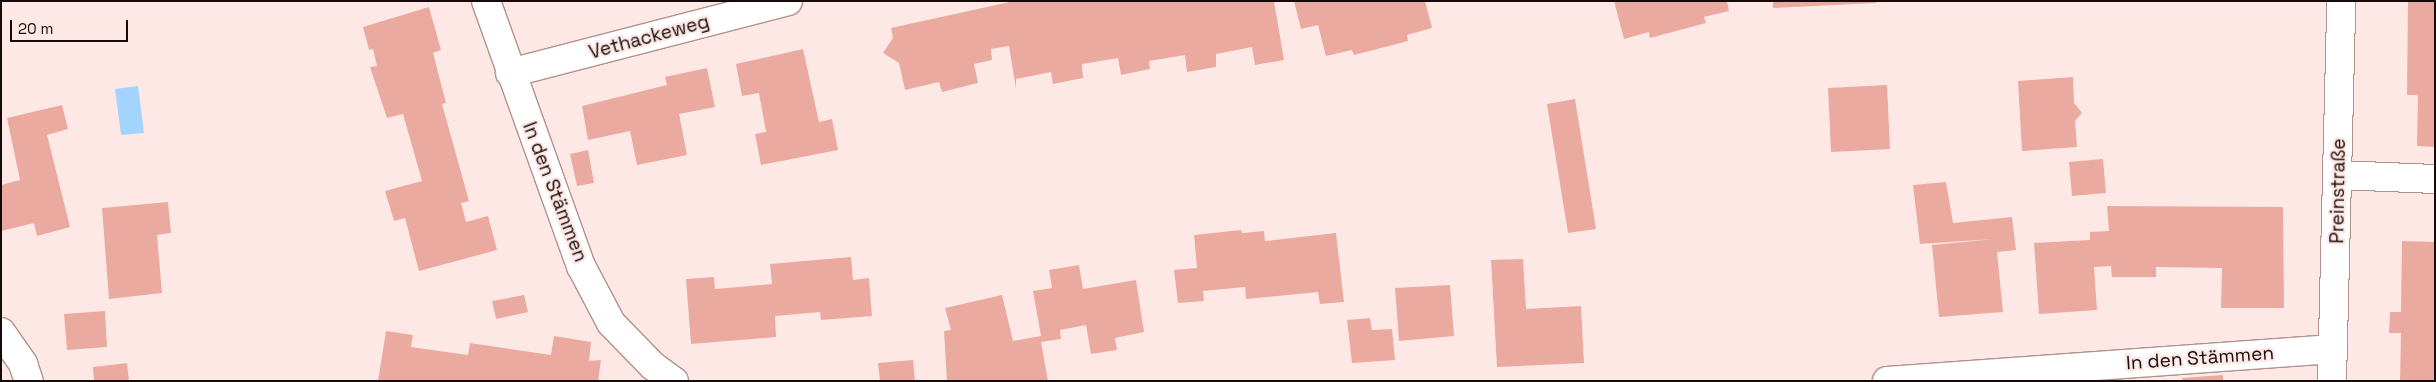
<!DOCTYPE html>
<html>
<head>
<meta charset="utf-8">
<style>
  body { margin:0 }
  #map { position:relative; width:2436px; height:382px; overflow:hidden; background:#fee8e5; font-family:"Space Grotesk",sans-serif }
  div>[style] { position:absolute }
  .water>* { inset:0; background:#a3d4fe }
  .building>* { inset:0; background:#ebaaa0 }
  .roads { filter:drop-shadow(1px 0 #b2918c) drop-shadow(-1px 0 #b2918c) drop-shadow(0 1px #b2918c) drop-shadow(0 -1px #b2918c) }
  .minor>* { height:28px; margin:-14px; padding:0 14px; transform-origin:14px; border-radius:14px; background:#fff }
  span { translate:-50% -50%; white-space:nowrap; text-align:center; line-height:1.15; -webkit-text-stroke:4.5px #fee8e5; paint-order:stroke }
  .street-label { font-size:19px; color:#150a09 }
  .frame { position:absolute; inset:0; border:2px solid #150a09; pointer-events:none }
  .scale { position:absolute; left:10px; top:20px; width:118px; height:22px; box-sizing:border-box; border:2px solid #150a09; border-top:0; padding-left:6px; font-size:15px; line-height:18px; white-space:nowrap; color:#150a09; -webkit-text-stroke:4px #fee8e5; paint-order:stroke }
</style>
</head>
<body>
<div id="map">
  <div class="water">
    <div style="clip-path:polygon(138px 86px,144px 133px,121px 135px,115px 89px)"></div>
  </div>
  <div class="building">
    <div style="clip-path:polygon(1014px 1px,1274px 1px,1284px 60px,1255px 65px,1252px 47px,1216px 54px,1216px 67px,1187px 72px,1185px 55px,1149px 61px,1150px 69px,1121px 75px,1118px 58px,1082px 64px,1083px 78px,1053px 84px,1051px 72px,1016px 79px,1016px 89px,1009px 46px,991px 49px,992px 60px,974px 64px,978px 83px,942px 92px,939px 82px,905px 90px,899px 63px,883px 53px,893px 38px,891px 28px)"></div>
    <div style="clip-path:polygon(1294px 1px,1425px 1px,1432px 28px,1407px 35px,1408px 41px,1354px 55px,1352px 50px,1326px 56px,1318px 25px,1301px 29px)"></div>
    <div style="clip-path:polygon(1614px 1px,1727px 1px,1729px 11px,1704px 17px,1706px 23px,1650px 38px,1649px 32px,1624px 39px)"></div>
    <div style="clip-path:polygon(1773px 1px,1876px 1px,1876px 3px,1773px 8px)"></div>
    <div style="clip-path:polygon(2408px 1px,2435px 1px,2435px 147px,2417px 146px,2418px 95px,2407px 95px)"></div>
    <div style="clip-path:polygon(429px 7px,441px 50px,433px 53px,446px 103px,442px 104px,469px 201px,461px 203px,466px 222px,488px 216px,497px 250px,419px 271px,405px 218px,394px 221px,385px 191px,422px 181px,403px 114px,387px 118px,370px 67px,377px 66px,373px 49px,369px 50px,363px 27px)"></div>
    <div style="clip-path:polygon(803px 49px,819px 122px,832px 119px,838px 150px,761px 165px,755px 134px,766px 132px,759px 93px,742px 96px,736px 64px)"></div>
    <div style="clip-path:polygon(707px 68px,715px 107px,679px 114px,687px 155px,637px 165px,630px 131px,588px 140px,582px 106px,667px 85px,665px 77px)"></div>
    <div style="clip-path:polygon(2073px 77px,2074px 103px,2082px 113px,2075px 121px,2077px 147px,2022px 151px,2018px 81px)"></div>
    <div style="clip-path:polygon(1887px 85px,1890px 149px,1831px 152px,1828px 88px)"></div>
    <div style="clip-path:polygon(1575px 99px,1596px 229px,1568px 233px,1547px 104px)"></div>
    <div style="clip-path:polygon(62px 105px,68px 129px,47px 135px,70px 227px,37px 236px,34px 223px,1px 231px,1px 185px,20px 180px,7px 118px)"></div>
    <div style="clip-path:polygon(588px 150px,594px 183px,577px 186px,570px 154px)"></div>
    <div style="clip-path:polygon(2103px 159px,2106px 193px,2072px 196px,2069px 162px)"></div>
    <div style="clip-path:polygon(1946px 182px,1953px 223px,2012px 217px,2016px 250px,1997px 252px,2003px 312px,1939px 317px,1932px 245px,1995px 239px,1920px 244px,1913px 185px)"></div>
    <div style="clip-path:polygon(168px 202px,171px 233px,157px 235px,162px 293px,109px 299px,102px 208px)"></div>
    <div style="clip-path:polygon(2107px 206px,2283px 207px,2284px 308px,2221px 308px,2222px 268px,2156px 267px,2156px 277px,2112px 277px,2111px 266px,2094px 267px,2097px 310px,2039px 314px,2034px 243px,2090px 240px,2090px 232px,2109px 231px)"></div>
    <div style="clip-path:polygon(1241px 230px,1242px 233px,1264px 231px,1265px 241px,1336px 233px,1344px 302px,1320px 304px,1318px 292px,1246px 299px,1245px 287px,1203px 291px,1204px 301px,1178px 303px,1174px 270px,1197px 268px,1194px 235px)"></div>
    <div style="clip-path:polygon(2402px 241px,2435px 242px,2435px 381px,2400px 381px,2401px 333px,2389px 333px,2390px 312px,2401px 312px)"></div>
    <div style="clip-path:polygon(851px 257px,853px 280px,869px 278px,872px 316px,821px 320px,820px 312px,775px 316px,776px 337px,691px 344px,686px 279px,714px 277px,715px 289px,772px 284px,770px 264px)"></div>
    <div style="clip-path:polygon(1523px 259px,1526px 309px,1581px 306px,1584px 363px,1497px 367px,1491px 260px)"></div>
    <div style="clip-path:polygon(1079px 265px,1083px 289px,1136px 280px,1144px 332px,1115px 338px,1117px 350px,1091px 354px,1086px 325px,1060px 330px,1061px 339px,1041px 342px,1048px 381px,947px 381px,944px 331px,951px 330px,945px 308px,1002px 295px,1013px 341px,1041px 336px,1033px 291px,1052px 288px,1049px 270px)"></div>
    <div style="clip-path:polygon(1450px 285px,1454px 336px,1399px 341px,1395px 288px)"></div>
    <div style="clip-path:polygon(524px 295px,528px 312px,496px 319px,492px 301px)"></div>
    <div style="clip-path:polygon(105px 311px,107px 347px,67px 350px,64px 314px)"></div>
    <div style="clip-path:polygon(1370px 318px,1372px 330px,1392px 329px,1395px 360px,1352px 363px,1347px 320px)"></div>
    <div style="clip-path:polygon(386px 331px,413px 335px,411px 347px,468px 355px,470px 343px,551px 355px,554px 336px,591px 342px,589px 361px,601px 360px,598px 381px,378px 381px)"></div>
    <div style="clip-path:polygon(913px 360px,915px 381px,880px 381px,878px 363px)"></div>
    <div style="clip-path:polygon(127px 363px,129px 381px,94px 381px,93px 367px)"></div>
    <div style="clip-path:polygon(2223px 375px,2223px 381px,2182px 381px,2182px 378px)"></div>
  </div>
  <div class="roads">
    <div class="minor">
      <div style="left:486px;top:1px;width:282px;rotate:70.3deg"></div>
      <div style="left:581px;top:266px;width:64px;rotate:62.2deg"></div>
      <div style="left:611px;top:323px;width:60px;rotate:45.7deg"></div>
      <div style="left:653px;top:366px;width:26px;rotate:36deg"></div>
      <div style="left:510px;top:73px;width:287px;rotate:-14.5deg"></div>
      <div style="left:2339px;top:175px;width:96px;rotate:2.4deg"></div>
      <div style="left:1px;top:332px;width:39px;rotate:55deg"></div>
      <div style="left:23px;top:364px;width:18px;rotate:71deg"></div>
      <div style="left:1887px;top:381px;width:447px;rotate:-4.1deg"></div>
      <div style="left:2332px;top:381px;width:380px;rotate:-88.6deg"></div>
    </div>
  </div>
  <div class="street-label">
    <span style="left:649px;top:37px;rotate:-15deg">Vethackeweg</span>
    <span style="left:2338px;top:191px;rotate:-89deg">Preinstraße</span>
    <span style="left:555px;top:192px;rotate:69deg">In den Stämmen</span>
    <span style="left:2200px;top:358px;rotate:-4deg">In den Stämmen</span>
  </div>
  <div class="frame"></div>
  <div class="scale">20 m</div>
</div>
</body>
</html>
